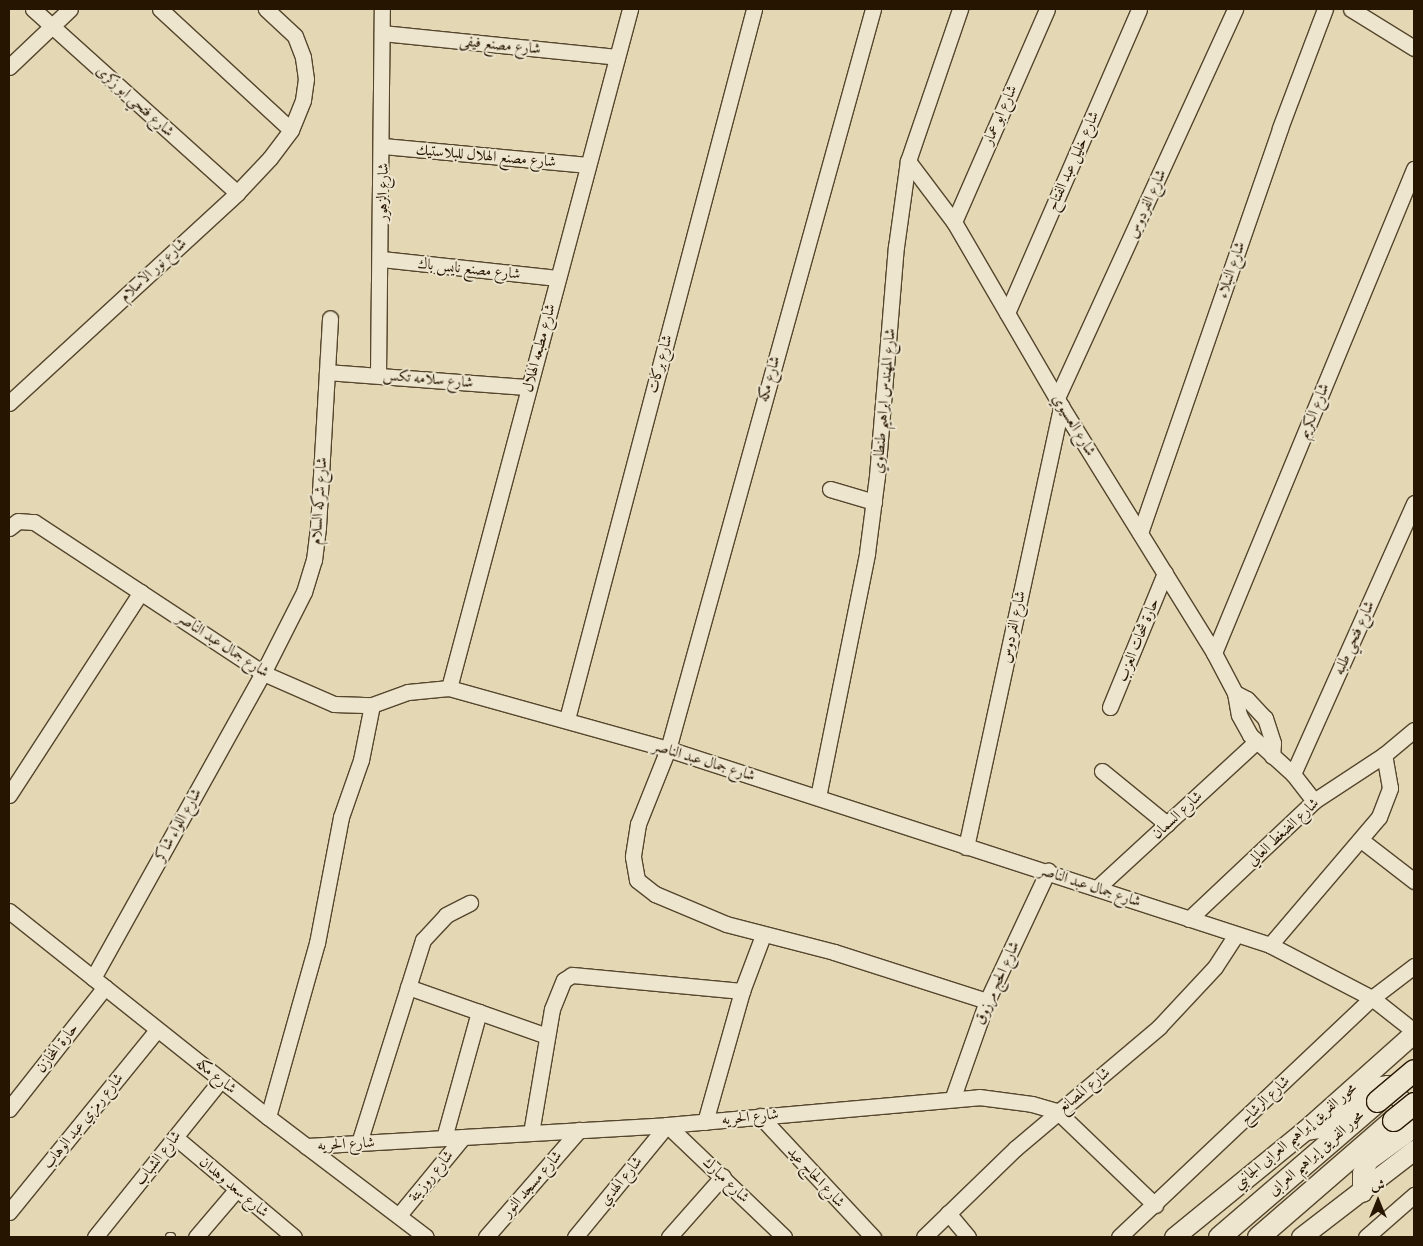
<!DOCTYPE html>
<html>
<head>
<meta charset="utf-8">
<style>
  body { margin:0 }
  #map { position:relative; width:1423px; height:1246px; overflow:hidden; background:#e3d7b4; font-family:"IM FELL Double Pica",Amiri,serif }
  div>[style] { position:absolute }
  .roads { filter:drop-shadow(1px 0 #55462d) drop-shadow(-1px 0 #55462d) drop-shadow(0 1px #55462d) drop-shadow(0 -1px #55462d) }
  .service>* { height:8px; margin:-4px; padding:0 4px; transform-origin:4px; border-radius:4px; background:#ede5ce }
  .minor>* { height:15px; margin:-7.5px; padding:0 7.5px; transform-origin:7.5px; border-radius:7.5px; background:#ede5ce }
  .tertiary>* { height:19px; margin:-9.5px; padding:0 9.5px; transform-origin:9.5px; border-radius:9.5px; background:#ede5ce }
  .secondary>* { height:21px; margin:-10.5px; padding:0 10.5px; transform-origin:10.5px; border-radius:10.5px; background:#ede5ce }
  .bridges { filter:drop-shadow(1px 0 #261500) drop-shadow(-1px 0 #261500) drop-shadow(0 1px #261500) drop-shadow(0 -1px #261500) }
  .secondary-bridge>* { height:21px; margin:-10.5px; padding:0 10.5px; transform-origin:10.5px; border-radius:10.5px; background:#ede5ce }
  span { translate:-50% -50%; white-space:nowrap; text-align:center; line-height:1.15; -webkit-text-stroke:4px #ede5ce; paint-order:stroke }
  .street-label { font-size:15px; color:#261500 }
  .frame { position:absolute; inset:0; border:10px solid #261500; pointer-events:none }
  .north { position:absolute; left:1353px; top:1176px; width:50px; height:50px; -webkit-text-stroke:4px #ede5ce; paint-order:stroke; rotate:0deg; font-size:14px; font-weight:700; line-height:20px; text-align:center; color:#261500 }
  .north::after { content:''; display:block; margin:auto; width:18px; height:22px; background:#261500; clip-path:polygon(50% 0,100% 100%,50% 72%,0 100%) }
</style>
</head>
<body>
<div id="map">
  <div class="roads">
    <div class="service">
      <div style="left:170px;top:1237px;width:1px"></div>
    </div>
    <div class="minor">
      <div style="left:33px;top:9px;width:275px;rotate:42deg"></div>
      <div style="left:160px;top:9px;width:178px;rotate:42.7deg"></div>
      <div style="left:873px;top:9px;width:768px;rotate:105.48deg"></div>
      <div style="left:668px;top:749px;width:81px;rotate:111.8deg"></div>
      <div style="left:638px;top:824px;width:33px;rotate:99deg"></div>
      <div style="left:633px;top:857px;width:23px;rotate:80deg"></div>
      <div style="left:637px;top:880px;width:23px;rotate:38deg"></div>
      <div style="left:655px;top:894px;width:77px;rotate:22.9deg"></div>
      <div style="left:726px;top:924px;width:112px;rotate:14.5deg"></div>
      <div style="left:834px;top:952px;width:161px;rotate:17.8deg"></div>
      <div style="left:1351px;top:9px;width:74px;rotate:31.8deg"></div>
      <div style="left:382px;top:33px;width:236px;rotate:5.8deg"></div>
      <div style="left:9px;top:67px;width:84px;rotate:-43.6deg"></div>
      <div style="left:383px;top:146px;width:206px;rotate:5.3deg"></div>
      <div style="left:908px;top:161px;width:76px;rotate:53deg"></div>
      <div style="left:954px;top:222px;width:213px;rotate:59.8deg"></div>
      <div style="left:1061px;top:406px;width:291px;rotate:58.2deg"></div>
      <div style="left:1214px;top:653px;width:45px;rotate:62.3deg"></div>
      <div style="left:1235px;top:693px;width:22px;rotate:80deg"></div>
      <div style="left:1239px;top:715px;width:23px;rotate:61deg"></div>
      <div style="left:1250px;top:735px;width:58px;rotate:42.2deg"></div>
      <div style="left:1293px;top:774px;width:34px;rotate:52deg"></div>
      <div style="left:954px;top:222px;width:232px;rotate:-66.4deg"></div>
      <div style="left:382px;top:259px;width:176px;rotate:6.2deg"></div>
      <div style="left:1007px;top:313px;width:331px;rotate:-66.5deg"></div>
      <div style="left:327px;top:372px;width:202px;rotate:4.3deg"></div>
      <div style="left:378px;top:375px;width:366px;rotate:-89.4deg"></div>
      <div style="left:1057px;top:398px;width:428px;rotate:-65.4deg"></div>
      <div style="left:9px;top:403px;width:310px;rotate:-42.6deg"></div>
      <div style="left:237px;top:193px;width:48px;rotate:-46.7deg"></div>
      <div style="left:270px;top:158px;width:35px;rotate:-53deg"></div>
      <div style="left:291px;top:130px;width:32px;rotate:-68deg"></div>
      <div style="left:303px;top:100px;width:21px;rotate:-82deg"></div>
      <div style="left:306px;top:79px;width:22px;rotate:-98deg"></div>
      <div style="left:303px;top:57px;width:22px;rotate:-111deg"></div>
      <div style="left:295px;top:36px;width:40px;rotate:-137deg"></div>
      <div style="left:830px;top:489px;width:46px;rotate:16.5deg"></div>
      <div style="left:9px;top:528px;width:11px;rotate:-38deg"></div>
      <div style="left:18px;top:521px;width:16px;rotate:4deg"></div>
      <div style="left:34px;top:522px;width:274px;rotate:33.4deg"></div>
      <div style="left:263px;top:673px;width:77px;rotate:23.6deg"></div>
      <div style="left:334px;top:704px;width:38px;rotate:2deg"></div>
      <div style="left:372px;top:705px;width:38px;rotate:-20deg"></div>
      <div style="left:408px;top:692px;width:41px;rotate:-5.6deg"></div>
      <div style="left:449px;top:688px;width:227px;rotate:15.6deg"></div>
      <div style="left:668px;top:749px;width:633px;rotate:18.03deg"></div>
      <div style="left:1270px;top:945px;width:115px;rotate:27.5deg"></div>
      <div style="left:1372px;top:998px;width:53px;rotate:38.2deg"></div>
      <div style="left:1140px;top:533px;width:429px;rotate:-70.9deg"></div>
      <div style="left:1280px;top:128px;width:127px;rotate:-69.3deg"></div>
      <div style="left:1214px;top:653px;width:524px;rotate:-67.55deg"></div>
      <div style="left:449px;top:688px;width:703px;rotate:-75.07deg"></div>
      <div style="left:1235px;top:693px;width:13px;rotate:27deg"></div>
      <div style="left:1247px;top:699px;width:26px;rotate:47deg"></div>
      <div style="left:1265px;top:718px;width:26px;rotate:72deg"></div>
      <div style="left:1273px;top:743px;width:13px;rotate:94deg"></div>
      <div style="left:1110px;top:707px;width:145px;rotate:-67.7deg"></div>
      <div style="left:567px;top:719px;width:734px;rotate:-75.24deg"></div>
      <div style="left:1102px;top:771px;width:84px;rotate:39.2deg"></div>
      <div style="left:1293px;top:774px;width:297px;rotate:-65.9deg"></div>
      <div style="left:9px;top:795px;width:242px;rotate:-57deg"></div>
      <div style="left:818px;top:797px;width:249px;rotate:-78.6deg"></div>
      <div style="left:867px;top:553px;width:78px;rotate:-82.6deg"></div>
      <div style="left:877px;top:476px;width:230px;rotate:-85.3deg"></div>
      <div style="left:896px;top:247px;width:87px;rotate:-82.1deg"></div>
      <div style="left:908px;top:161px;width:161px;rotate:-71.1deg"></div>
      <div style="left:1361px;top:840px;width:67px;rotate:37.7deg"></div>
      <div style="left:966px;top:847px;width:451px;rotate:-77.8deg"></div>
      <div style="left:1097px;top:888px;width:216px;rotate:-42.6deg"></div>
      <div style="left:9px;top:911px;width:331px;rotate:38.5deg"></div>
      <div style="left:268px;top:1117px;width:198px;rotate:37.2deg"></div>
      <div style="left:1189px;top:919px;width:172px;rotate:-43.3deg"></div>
      <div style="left:1314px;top:801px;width:84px;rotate:-33.3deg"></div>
      <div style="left:1384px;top:755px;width:39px;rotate:-40deg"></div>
      <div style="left:1270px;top:945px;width:168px;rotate:-49.6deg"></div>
      <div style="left:1379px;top:817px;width:31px;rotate:-69deg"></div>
      <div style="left:1390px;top:788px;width:34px;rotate:-100deg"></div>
      <div style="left:93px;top:978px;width:349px;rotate:-60.9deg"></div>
      <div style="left:263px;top:673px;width:91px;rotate:-63.2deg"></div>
      <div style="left:304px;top:592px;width:34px;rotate:-73deg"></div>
      <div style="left:314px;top:560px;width:33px;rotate:-83deg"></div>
      <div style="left:318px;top:527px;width:209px;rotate:-86.7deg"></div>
      <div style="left:408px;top:987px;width:147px;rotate:19.4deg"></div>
      <div style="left:953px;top:1097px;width:102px;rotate:-70.5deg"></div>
      <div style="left:987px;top:1001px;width:144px;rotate:-64.9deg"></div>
      <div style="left:9px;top:1109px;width:155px;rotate:-51.8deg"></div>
      <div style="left:760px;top:1116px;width:166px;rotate:47deg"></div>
      <div style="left:268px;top:1117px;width:181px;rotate:-74.3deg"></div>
      <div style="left:317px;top:943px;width:128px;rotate:-79.2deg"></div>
      <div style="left:341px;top:817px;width:60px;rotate:-70.7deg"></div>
      <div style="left:361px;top:760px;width:56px;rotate:-78.7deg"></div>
      <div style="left:705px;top:1122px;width:136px;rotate:-74.2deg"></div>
      <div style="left:742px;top:991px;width:60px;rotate:-69.4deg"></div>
      <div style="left:531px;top:1133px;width:126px;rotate:-80.4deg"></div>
      <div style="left:552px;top:1009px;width:31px;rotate:-68deg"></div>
      <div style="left:564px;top:980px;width:9px;rotate:-32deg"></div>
      <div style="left:572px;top:975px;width:171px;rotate:5.4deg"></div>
      <div style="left:175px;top:1137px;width:155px;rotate:40deg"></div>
      <div style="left:444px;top:1138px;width:131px;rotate:-74.5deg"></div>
      <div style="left:359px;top:1143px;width:213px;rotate:-72.5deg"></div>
      <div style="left:423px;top:940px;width:34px;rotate:-47deg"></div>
      <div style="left:446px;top:915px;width:27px;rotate:-27deg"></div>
      <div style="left:306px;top:1146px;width:362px;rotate:-3.3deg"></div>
      <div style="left:667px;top:1125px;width:313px;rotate:-5.1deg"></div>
      <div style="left:979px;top:1097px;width:53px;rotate:7.5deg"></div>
      <div style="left:1032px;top:1104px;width:26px;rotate:16deg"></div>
      <div style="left:1057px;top:1111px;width:136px;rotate:43.8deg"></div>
      <div style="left:9px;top:1212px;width:235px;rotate:-50.9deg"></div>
      <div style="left:948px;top:1213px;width:31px;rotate:50deg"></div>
      <div style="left:399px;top:1215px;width:101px;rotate:-50.6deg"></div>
      <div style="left:95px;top:1237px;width:201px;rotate:-51.3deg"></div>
      <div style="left:196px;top:1237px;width:62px;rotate:-49.6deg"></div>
      <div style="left:486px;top:1237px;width:142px;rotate:-49deg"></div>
      <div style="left:575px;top:1237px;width:145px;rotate:-50.6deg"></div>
      <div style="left:667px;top:1125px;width:162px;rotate:43.7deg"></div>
      <div style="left:669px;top:1237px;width:81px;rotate:-48.5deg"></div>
      <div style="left:924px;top:1237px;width:128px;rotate:-44.1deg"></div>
      <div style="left:1016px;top:1148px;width:187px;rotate:-40.2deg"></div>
      <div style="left:1159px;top:1027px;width:82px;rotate:-47deg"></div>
      <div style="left:1215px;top:967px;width:38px;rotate:-57deg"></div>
      <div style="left:1119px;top:1237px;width:348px;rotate:-43.4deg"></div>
      <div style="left:1372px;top:998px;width:53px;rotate:-37.3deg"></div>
      <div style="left:1366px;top:1237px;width:64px;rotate:-41.2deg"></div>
    </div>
    <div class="tertiary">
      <div style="left:1305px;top:1130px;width:22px;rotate:-8deg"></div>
      <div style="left:1327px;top:1127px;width:62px;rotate:-39.8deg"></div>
      <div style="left:1375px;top:1087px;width:13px;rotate:-9deg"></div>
      <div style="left:1388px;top:1085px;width:38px;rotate:49deg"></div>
      <div style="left:1413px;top:1114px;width:7px;rotate:82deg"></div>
      <div style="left:1414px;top:1121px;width:9px;rotate:111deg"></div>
      <div style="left:1411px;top:1129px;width:53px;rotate:144.2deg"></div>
      <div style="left:1368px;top:1160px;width:14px;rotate:115deg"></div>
      <div style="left:1362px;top:1173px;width:19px;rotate:90deg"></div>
      <div style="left:1174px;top:1237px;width:169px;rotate:-39.2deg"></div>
      <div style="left:1305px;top:1130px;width:146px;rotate:-41.7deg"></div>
      <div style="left:1301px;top:1237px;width:143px;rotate:-37.6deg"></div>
    </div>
    <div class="secondary">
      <div style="left:1219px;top:1237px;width:208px;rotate:-40.7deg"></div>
      <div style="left:1258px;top:1237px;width:179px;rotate:-40.9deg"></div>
    </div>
  </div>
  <div class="bridges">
    <div class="secondary-bridge">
      <div style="left:1377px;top:1101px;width:48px;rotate:-40deg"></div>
      <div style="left:1393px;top:1120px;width:27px;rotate:-39deg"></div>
    </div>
  </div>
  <div class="street-label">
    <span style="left:500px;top:45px;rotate:6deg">شارع مصنع فيفى</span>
    <span style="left:135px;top:101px;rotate:42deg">شارع فتحي ابو زكرى</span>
    <span style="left:1000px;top:115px;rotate:-66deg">شارع ابو عمار</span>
    <span style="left:486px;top:156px;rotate:5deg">شارع مصنع الهلال للبلاستيك</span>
    <span style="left:1073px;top:161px;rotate:-66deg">شارع خليل عبد الفتاح</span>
    <span style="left:383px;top:192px;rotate:-89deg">شارع الزهور</span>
    <span style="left:1147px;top:204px;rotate:-66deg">شارع الفردوس</span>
    <span style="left:469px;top:269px;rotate:6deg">شارع مصنع نايس باك</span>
    <span style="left:153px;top:270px;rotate:-43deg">شارع نور الاسلام</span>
    <span style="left:1231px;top:270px;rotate:-71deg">شارع النبلاء</span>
    <span style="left:539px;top:348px;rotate:-75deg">شارع مطبعه الهلال</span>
    <span style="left:660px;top:364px;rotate:-75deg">شارع بركات</span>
    <span style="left:428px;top:379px;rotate:5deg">شارع سلامه تكس</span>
    <span style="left:769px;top:379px;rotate:-74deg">شارع مكه</span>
    <span style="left:884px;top:401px;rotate:-85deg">شارع المهندس ابراهيم طنطاوي</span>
    <span style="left:1314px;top:411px;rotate:-68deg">شارع الكريم</span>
    <span style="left:1074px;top:425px;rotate:59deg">شارع العسيوي</span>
    <span style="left:319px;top:501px;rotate:-86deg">شارع شركه السلام</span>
    <span style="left:1013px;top:627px;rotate:-78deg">شارع الفردوس</span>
    <span style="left:1354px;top:638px;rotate:-66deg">شارع فتحي طلبه</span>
    <span style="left:1138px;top:640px;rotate:-68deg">حارة شحات العزب</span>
    <span style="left:223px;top:645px;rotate:33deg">شارع جمال عبد الناصر</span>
    <span style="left:704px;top:761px;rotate:17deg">شارع جمال عبد الناصر</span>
    <span style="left:1177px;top:815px;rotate:-43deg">شارع السمان</span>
    <span style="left:178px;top:825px;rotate:-61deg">شارع اللواء شاكر</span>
    <span style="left:1283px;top:832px;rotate:-43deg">شارع الضغط العالي</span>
    <span style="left:1090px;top:886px;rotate:18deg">شارع جمال عبد الناصر</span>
    <span style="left:997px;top:983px;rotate:-66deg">شارع الحج مرزوق</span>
    <span style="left:57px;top:1048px;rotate:-52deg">حارة المخازن</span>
    <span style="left:216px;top:1076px;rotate:39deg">شارع مكه</span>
    <span style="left:1084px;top:1090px;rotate:-39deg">شارع المصانع</span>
    <span style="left:1265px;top:1100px;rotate:-44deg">شارع الرشاح</span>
    <span style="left:750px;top:1117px;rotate:-6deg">شارع الحريه</span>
    <span style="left:83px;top:1121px;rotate:-51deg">شارع رمزي عبد الوهاب</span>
    <span style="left:1295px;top:1136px;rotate:-40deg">محور الفريق إبراهيم العرابى الجانبي</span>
    <span style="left:346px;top:1144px;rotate:-3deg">شارع الحريه</span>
    <span style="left:1316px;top:1153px;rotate:-41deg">محور الفريق إبراهيم العرابى</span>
    <span style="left:158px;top:1158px;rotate:-52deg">شارع الشباب</span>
    <span style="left:431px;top:1176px;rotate:-51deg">شارع روزيتة</span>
    <span style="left:816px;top:1177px;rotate:47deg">شارع الحاج عيد</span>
    <span style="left:726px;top:1180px;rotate:44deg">شارع مبارك</span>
    <span style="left:621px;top:1181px;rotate:-51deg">شارع الهدي</span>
    <span style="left:532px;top:1184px;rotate:-49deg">شارع مسجد النور</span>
    <span style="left:234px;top:1187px;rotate:40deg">شارع سعد وهدان</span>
  </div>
  <div class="frame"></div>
  <div class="north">ش</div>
</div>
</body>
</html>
